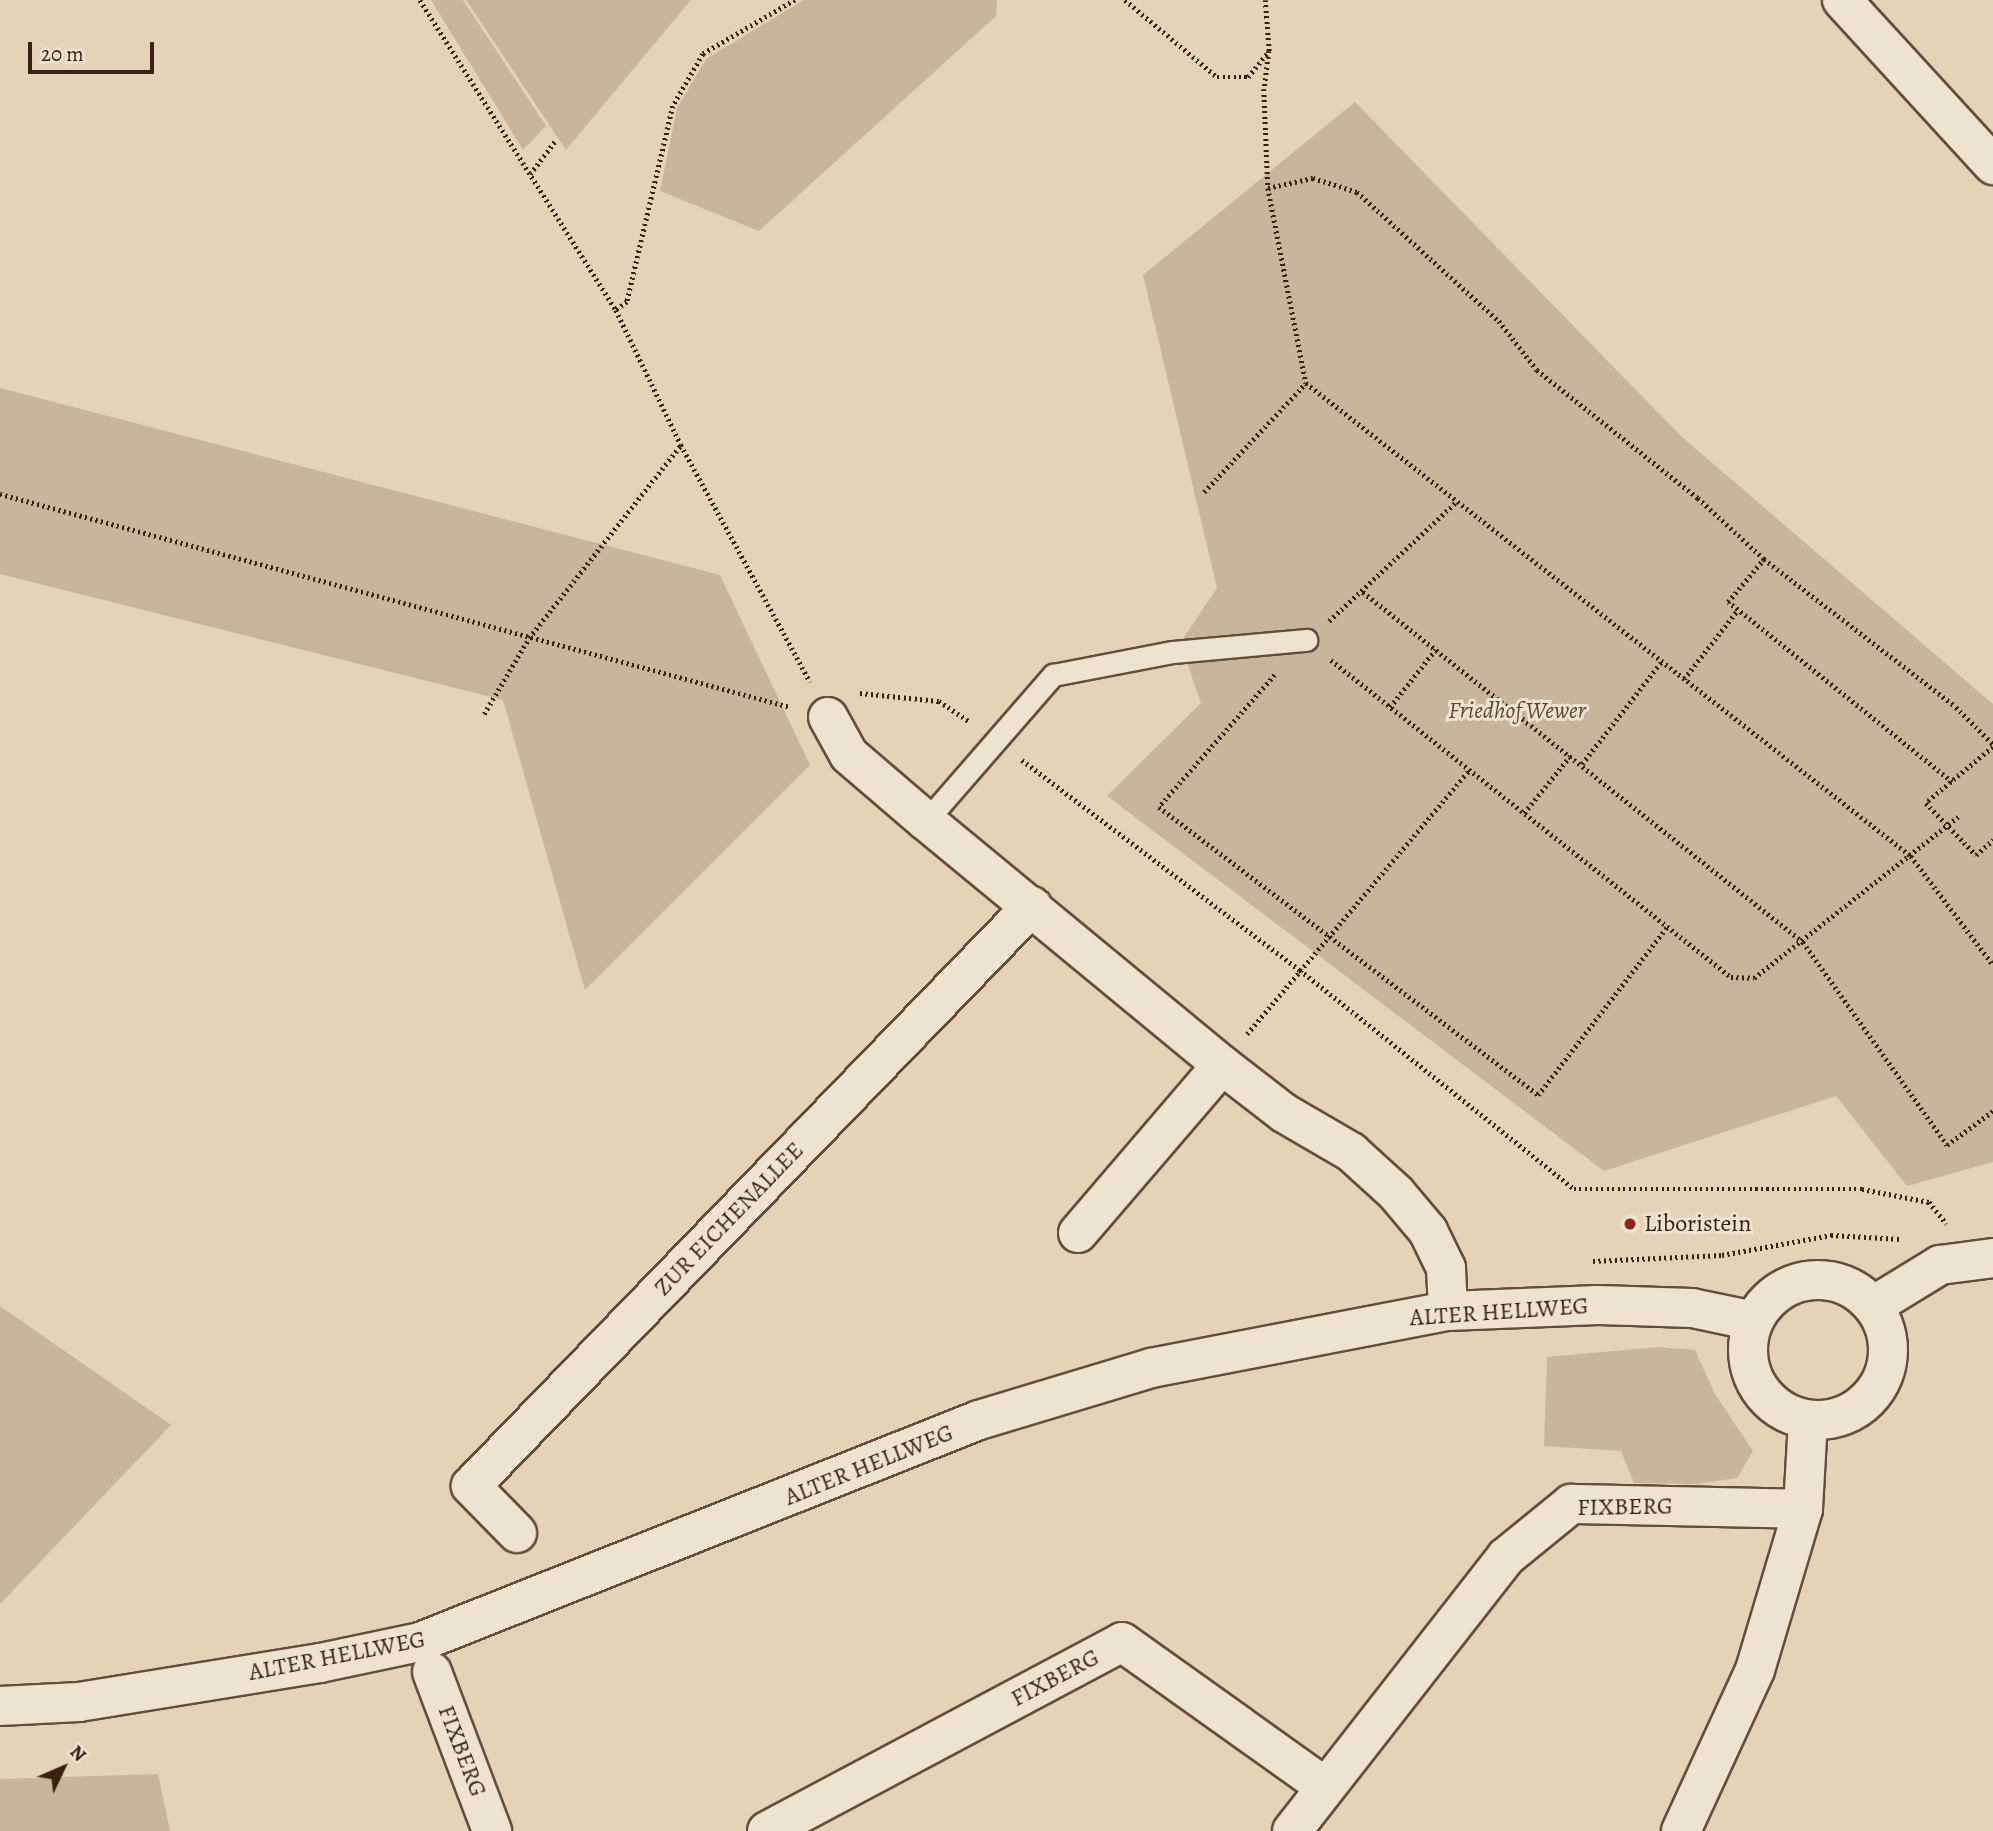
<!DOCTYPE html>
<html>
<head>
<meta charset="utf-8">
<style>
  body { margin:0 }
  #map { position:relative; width:1993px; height:1831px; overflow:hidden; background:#e5d3b7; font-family:Alegreya,serif }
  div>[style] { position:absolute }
  .green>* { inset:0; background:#c8b59b }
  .path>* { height:4.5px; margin-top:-2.25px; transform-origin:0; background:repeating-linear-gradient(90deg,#3a2011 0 2px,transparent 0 5.5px) }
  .roads { filter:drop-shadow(2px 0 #654d3a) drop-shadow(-2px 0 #654d3a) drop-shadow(0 2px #654d3a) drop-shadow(0 -2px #654d3a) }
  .service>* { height:21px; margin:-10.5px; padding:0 10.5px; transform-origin:10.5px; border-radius:10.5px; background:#eee2d0 }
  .minor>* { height:38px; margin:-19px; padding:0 19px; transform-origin:19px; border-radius:19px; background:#eee2d0 }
  .tertiary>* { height:38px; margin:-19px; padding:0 19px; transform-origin:19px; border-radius:19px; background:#eee2d0 }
  .secondary>* { height:38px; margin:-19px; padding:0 19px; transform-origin:19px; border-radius:19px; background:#eee2d0 }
  .secondary>.ring { margin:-19px; padding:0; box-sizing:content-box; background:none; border:38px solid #eee2d0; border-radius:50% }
  .dots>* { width:19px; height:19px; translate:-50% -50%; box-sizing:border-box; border:4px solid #eee2d0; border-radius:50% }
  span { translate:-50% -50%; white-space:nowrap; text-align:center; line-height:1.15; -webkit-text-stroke:6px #eee2d0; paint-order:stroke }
  .park-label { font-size:24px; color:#5e4534; font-style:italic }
  .street-label { font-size:24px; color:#3a2011 }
  .poi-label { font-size:24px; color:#3a2011 }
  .left { translate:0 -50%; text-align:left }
  .north { position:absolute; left:28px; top:1733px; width:70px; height:70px; -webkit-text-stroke:5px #eee2d0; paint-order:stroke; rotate:46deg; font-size:19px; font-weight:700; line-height:28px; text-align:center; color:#3a2011 }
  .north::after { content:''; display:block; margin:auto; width:24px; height:32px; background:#3a2011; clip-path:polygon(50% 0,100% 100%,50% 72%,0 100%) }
  .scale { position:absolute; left:28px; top:42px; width:126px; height:32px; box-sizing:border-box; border:4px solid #3a2011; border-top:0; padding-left:9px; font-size:21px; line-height:24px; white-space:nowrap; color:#3a2011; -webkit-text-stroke:5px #eee2d0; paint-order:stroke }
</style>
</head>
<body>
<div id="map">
  <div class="green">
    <div style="clip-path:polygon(431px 0,463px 0,546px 126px,523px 150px)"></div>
    <div style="clip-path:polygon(466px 0,691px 0,566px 150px)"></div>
    <div style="clip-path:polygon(804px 0,997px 0,996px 16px,759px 231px,660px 191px,677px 108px,706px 59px)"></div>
    <div style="clip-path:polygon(1355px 102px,1682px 437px,1993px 704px,1993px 1162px,1907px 1186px,1836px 1096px,1604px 1171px,1107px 796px,1201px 703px,1180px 643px,1217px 588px,1143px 275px)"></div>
    <div style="clip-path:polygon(0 388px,720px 575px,810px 765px,585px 990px,503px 700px,0 574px)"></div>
    <div style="clip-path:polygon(0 1306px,171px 1425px,0 1604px)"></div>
    <div style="clip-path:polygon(1658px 1347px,1695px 1350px,1715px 1394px,1753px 1451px,1737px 1478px,1697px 1484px,1634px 1483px,1621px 1451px,1544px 1446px,1547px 1357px)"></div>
    <div style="clip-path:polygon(158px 1774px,170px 1831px,0 1831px,0 1779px)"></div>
  </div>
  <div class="path">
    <div style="left:420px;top:0;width:367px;rotate:57.7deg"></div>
    <div style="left:795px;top:0;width:107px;rotate:149.6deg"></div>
    <div style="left:703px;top:54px;width:60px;rotate:120deg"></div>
    <div style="left:673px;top:106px;width:201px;rotate:103.2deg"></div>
    <div style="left:627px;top:302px;width:14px;rotate:144deg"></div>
    <div style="left:616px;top:310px;width:150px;rotate:64.3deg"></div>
    <div style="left:681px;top:445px;width:270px;rotate:61.4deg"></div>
    <div style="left:1125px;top:0;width:120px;rotate:39.9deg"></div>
    <div style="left:1217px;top:77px;width:31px"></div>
    <div style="left:1248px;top:77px;width:33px;rotate:-51deg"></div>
    <div style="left:1269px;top:51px;width:51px;rotate:-94.5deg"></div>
    <div style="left:1269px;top:51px;width:38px;rotate:97deg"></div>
    <div style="left:1264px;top:89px;width:99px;rotate:87.7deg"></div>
    <div style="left:1268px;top:188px;width:199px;rotate:79deg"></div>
    <div style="left:1306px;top:383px;width:768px;rotate:38.02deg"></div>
    <div style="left:1911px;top:856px;width:136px;rotate:53deg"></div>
    <div style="left:530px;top:174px;width:43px;rotate:-52.6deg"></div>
    <div style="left:1268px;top:188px;width:46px;rotate:-12.5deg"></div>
    <div style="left:1313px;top:178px;width:46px;rotate:17.7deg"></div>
    <div style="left:1357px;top:192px;width:192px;rotate:42.3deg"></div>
    <div style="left:1499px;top:321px;width:62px;rotate:52.2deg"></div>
    <div style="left:1537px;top:370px;width:206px;rotate:38.5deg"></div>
    <div style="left:1698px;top:498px;width:90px;rotate:42.7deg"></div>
    <div style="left:1204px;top:492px;width:149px;rotate:-46.9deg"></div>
    <div style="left:0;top:494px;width:818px;rotate:15.09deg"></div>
    <div style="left:1363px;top:592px;width:562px;rotate:38.5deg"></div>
    <div style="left:1803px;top:942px;width:249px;rotate:54.6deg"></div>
    <div style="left:1947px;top:1145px;width:57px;rotate:-36.5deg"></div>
    <div style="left:1329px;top:621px;width:174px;rotate:-43.1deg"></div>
    <div style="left:1331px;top:660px;width:510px;rotate:38.4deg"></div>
    <div style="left:1731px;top:977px;width:23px;rotate:2deg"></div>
    <div style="left:1754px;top:978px;width:260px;rotate:-38.3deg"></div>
    <div style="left:1275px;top:675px;width:176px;rotate:131.3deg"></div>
    <div style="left:1159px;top:807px;width:476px;rotate:37.2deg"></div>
    <div style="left:1538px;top:1095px;width:212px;rotate:-52.5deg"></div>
    <div style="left:1684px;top:679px;width:86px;rotate:-52.1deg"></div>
    <div style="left:860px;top:693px;width:79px;rotate:5.8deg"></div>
    <div style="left:939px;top:701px;width:37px;rotate:34deg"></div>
    <div style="left:1390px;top:707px;width:74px;rotate:-51.6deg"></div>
    <div style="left:484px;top:714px;width:88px;rotate:-59.4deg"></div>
    <div style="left:529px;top:638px;width:246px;rotate:-51.8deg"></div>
    <div style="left:1993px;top:747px;width:87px;rotate:140.1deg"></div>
    <div style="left:1926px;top:803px;width:72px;rotate:46.1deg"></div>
    <div style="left:1976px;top:855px;width:23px;rotate:-41deg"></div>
    <div style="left:1022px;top:760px;width:348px;rotate:37.1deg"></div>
    <div style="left:1300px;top:970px;width:351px;rotate:38.6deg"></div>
    <div style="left:1574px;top:1189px;width:288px"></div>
    <div style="left:1862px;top:1189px;width:68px;rotate:11deg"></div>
    <div style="left:1929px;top:1202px;width:28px;rotate:51deg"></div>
    <div style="left:1582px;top:764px;width:129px;rotate:-52.2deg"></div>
    <div style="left:1952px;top:782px;width:287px;rotate:-141.2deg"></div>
    <div style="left:1728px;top:602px;width:56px;rotate:-50.1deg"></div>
    <div style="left:1764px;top:559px;width:242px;rotate:37.6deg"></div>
    <div style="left:1956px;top:707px;width:52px;rotate:45deg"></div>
    <div style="left:1524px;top:813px;width:75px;rotate:-51deg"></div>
    <div style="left:1247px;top:1034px;width:345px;rotate:-49.9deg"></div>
    <div style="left:1593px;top:1261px;width:129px;rotate:-2.7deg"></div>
    <div style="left:1722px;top:1255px;width:111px;rotate:-10.4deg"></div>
    <div style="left:1831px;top:1235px;width:70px;rotate:3.3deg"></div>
  </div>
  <div class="roads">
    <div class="service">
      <div style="left:926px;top:821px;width:194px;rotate:-49deg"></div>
      <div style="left:1053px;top:675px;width:122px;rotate:-10.9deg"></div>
      <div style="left:1173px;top:652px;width:134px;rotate:-5.2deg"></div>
    </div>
    <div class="minor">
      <div style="left:1842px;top:0;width:224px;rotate:47.5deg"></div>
      <div style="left:828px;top:717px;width:43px;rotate:61.1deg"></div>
      <div style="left:849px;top:755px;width:101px;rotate:40.6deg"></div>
      <div style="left:926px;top:821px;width:384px;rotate:39.5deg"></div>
      <div style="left:1222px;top:1065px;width:78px;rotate:37.7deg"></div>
      <div style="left:1284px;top:1113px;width:78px;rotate:30.2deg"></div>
      <div style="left:1351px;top:1152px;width:61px;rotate:42.3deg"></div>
      <div style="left:1396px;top:1193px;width:50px;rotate:49.9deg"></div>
      <div style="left:1428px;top:1231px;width:41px;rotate:64.1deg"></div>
      <div style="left:1446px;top:1268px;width:43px;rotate:87.3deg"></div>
      <div style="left:1078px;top:1233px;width:221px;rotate:-49.4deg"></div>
      <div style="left:517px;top:1533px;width:66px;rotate:-134.4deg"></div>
      <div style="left:471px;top:1486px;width:807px;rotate:-45.95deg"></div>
      <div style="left:432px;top:1672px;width:170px;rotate:69.3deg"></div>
      <div style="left:767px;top:1831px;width:402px;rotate:-28deg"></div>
      <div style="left:1122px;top:1642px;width:249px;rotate:35.5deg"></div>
      <div style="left:1292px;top:1831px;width:348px;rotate:-52deg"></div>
      <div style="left:1506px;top:1557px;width:84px;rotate:-39.2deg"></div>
      <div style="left:1571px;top:1504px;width:232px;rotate:1.2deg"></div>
    </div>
    <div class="tertiary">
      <div style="left:0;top:1706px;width:79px;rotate:-2.9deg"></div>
      <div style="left:79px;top:1702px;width:244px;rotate:-9.2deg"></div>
      <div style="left:320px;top:1663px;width:102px;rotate:-11.9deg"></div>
      <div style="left:420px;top:1642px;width:601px;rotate:-21.66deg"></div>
      <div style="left:979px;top:1420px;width:180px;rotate:-16.8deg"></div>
      <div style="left:1151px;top:1368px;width:302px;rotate:-10.9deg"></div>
      <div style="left:1448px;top:1311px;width:150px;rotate:-2.3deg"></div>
      <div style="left:1598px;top:1305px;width:94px;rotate:1.8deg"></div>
      <div style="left:1692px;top:1308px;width:63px;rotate:11.8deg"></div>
    </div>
    <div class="secondary">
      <div class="ring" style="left:1748px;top:1280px;width:102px;height:102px"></div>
      <div style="left:1873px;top:1306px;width:79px;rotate:-31.5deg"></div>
      <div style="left:1940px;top:1265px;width:53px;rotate:-7.5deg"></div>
      <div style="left:1681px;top:1831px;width:177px;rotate:-65.3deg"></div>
      <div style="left:1755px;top:1670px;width:168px;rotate:-73.4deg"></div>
      <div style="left:1803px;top:1509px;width:89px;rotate:-86.8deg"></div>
    </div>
  </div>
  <div class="dots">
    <div style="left:1630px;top:1224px;background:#8f2418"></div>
  </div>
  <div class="park-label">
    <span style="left:1517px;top:711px">Friedhof Wewer</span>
  </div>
  <div class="street-label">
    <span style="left:729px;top:1219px;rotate:-46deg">ZUR EICHENALLEE</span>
    <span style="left:1499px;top:1312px;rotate:-4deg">ALTER HELLWEG</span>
    <span style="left:869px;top:1465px;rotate:-22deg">ALTER HELLWEG</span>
    <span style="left:1625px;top:1507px;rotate:-1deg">FIXBERG</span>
    <span style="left:337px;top:1656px;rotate:-11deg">ALTER HELLWEG</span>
    <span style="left:1055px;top:1678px;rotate:-28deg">FIXBERG</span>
    <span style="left:462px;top:1751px;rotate:69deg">FIXBERG</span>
  </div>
  <div class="poi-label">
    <span class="left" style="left:1644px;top:1224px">Liboristein</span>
  </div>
  <div class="north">N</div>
  <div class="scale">20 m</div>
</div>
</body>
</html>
